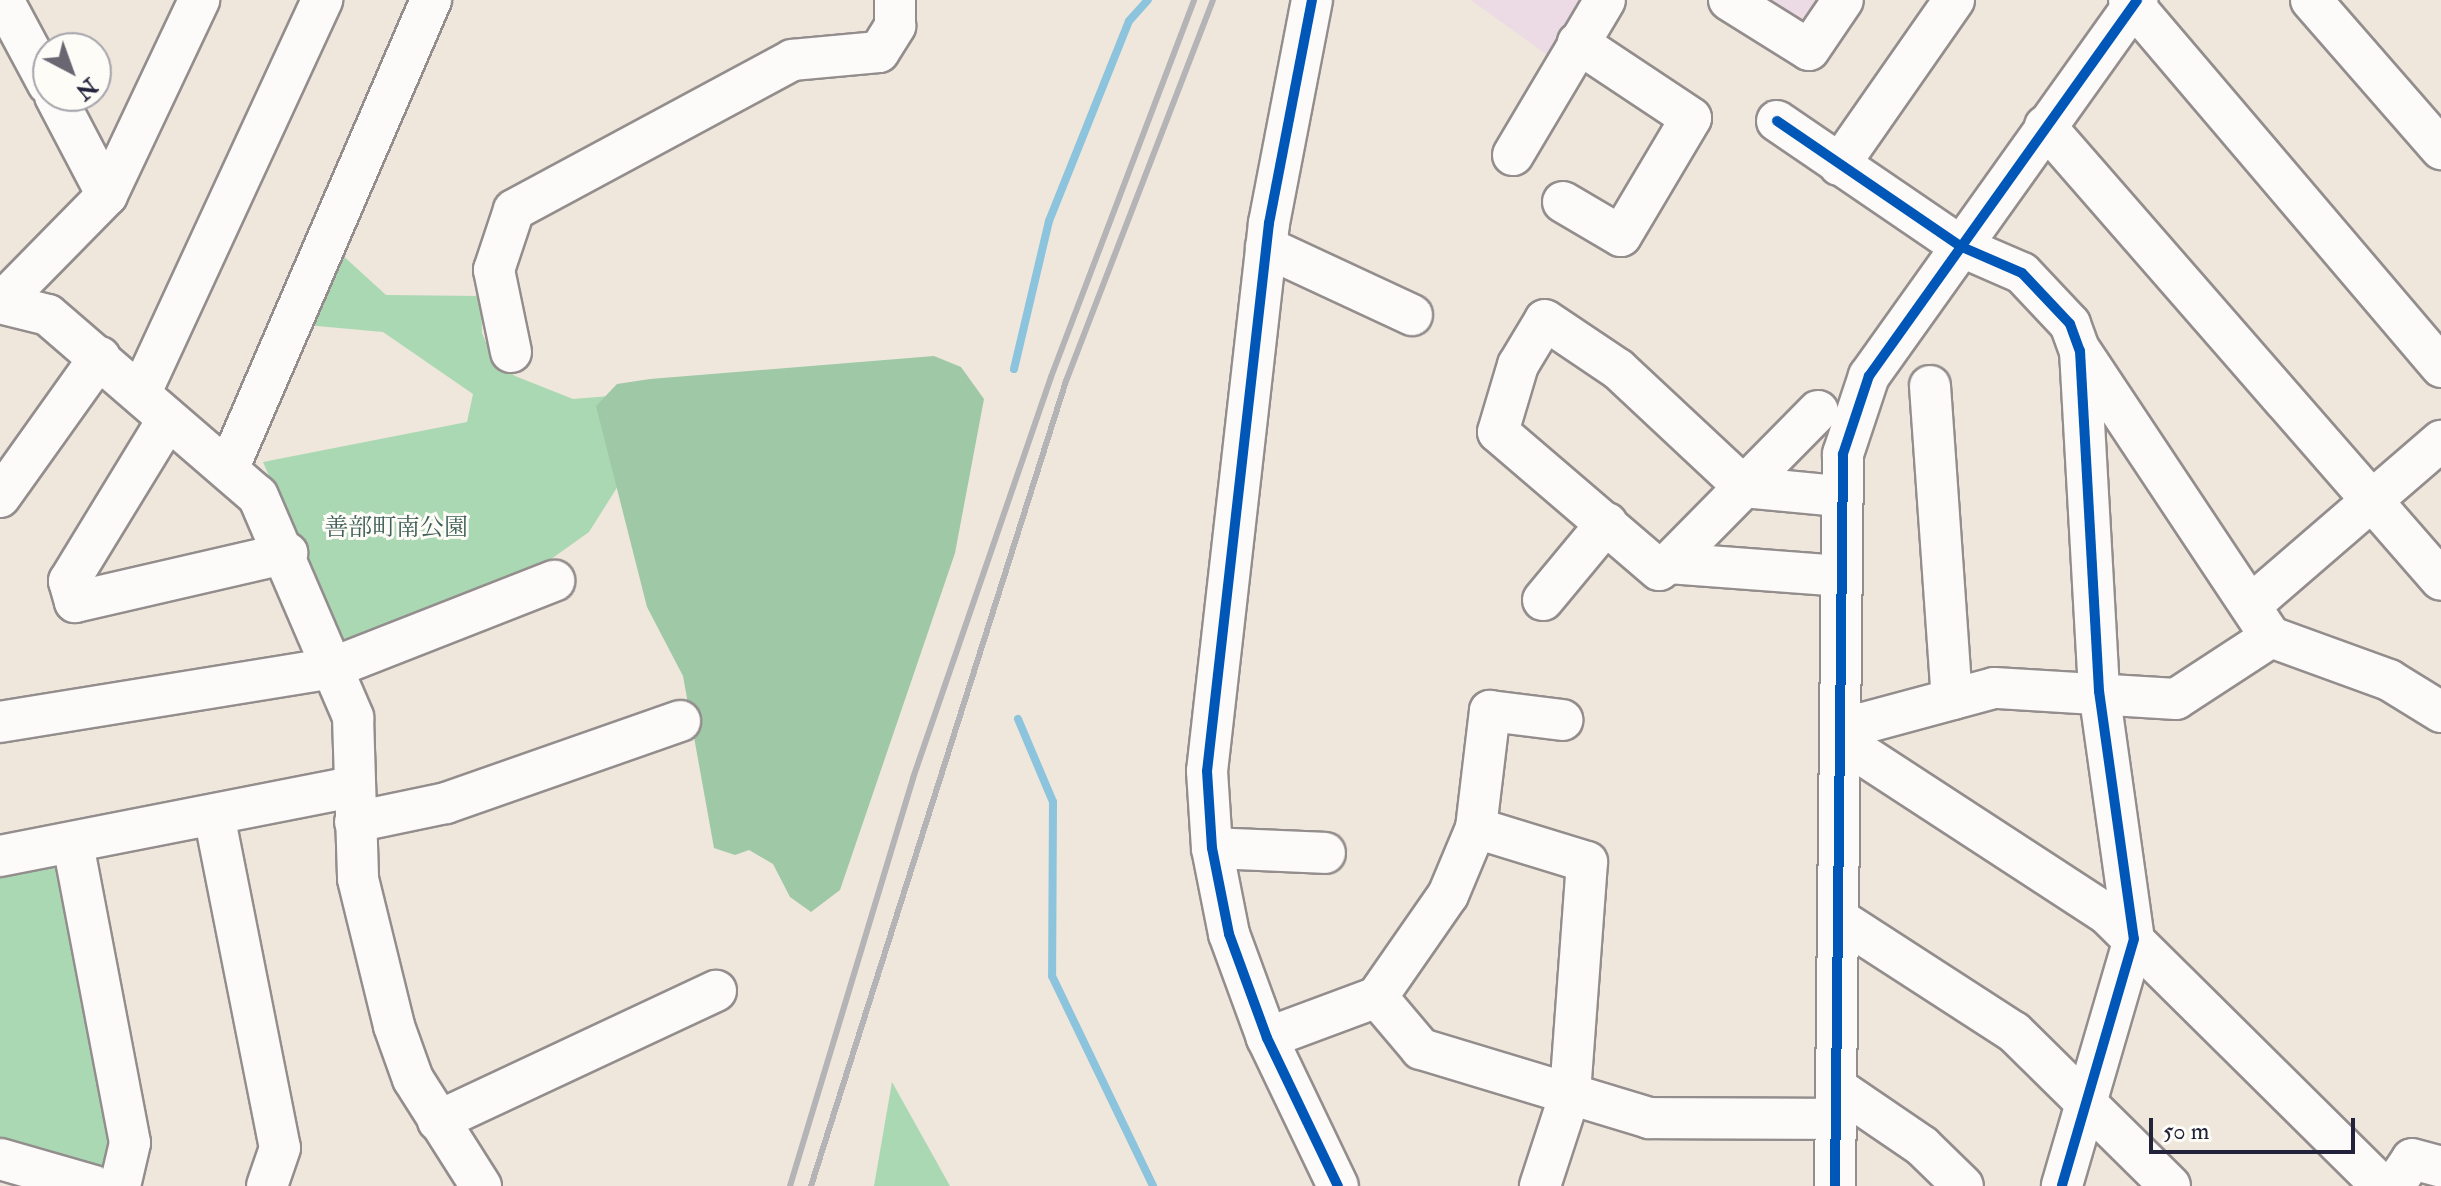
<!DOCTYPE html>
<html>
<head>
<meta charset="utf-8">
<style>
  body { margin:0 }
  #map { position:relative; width:2441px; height:1186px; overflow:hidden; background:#efe6dc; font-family:"IM FELL Double Pica","Noto Serif JP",serif }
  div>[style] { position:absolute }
  .built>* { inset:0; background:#ecdae5 }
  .green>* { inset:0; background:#aad8b3 }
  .forest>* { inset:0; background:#9fc8a7 }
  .stream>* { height:8px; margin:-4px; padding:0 4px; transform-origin:4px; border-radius:4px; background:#8bc4dc }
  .roads { filter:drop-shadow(2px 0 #938e8d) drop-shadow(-2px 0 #938e8d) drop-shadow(0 2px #938e8d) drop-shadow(0 -2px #938e8d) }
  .minor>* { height:40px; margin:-20px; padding:0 20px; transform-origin:20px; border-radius:20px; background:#fdfbfa }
  .rail>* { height:6px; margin:-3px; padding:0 3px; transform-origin:3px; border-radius:3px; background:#b4b3b5 }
  .cycleway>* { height:10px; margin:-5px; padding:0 5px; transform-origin:5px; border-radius:5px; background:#0057b8 }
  span { translate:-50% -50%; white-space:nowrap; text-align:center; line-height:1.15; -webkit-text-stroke:6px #fdfcf7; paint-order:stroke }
  .park-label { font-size:24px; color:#3e5e59 }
  .north { position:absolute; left:32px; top:32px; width:80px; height:80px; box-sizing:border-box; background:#fdfcf7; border:2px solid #a5a5ac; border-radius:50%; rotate:139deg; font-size:22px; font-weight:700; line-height:32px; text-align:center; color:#22223b }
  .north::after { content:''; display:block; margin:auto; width:28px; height:36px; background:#6a6773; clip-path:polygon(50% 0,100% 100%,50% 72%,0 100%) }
  .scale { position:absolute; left:2149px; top:1118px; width:206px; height:36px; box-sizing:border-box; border:4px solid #22223b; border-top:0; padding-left:10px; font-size:24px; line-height:28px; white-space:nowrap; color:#22223b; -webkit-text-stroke:6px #fdfcf7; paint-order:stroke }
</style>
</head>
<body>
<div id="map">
  <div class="built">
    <div style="clip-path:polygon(1471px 0,1594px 0,1554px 60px)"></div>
    <div style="clip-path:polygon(1755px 0,1824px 0,1806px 25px)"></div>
  </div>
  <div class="green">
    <div style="clip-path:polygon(340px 253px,386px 295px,481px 296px,482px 333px,493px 359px,515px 376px,573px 399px,623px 395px,618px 486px,589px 532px,540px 567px,342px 648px,263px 462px,467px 422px,473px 394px,383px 332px,306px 325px)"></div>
    <div style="clip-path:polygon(63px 854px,121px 1144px,103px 1178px,0 1151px,0 865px)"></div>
    <div style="clip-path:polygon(892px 1082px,950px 1186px,874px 1186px)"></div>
  </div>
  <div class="forest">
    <div style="clip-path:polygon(934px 356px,961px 367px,984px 399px,955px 553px,840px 890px,811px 912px,790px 897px,773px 864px,749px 850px,735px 855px,714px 848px,683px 676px,647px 607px,596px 406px,617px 384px,650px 379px)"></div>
  </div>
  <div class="stream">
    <div style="left:1014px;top:369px;width:152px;rotate:-76.7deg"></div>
    <div style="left:1049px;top:221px;width:215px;rotate:-68.2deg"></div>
    <div style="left:1129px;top:21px;width:28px;rotate:-48deg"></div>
    <div style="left:1018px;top:719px;width:90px;rotate:67.1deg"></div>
    <div style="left:1053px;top:802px;width:174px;rotate:90.3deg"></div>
    <div style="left:1052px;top:976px;width:233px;rotate:64.3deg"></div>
  </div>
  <div class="roads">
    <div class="minor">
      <div style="left:3px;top:0;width:95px;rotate:61.8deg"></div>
      <div style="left:1312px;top:0;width:227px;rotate:100.9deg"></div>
      <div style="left:1269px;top:223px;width:551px;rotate:96.45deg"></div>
      <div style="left:1207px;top:771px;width:77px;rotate:86.3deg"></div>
      <div style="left:1212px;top:848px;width:88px;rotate:78.8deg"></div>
      <div style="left:1229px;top:934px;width:111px;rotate:69.9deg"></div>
      <div style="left:1267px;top:1038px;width:164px;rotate:64.4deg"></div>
      <div style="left:1729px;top:0;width:94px;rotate:32deg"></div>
      <div style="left:1809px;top:50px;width:60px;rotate:-55.8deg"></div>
      <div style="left:2129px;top:0;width:482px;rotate:49.6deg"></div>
      <div style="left:2311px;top:0;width:198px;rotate:48.9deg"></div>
      <div style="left:55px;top:96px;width:112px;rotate:62.3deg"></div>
      <div style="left:1777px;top:121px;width:224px;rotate:34.3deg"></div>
      <div style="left:1962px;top:247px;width:65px;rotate:23.4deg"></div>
      <div style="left:2022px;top:273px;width:70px;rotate:46.7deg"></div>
      <div style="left:2070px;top:324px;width:29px;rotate:70deg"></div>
      <div style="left:2080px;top:351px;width:341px;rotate:86.8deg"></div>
      <div style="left:2099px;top:691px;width:250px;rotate:82deg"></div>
      <div style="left:2134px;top:939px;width:257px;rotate:106.3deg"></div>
      <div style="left:2045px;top:126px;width:602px;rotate:48.9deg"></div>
      <div style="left:1513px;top:155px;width:180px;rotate:-59.3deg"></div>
      <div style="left:1839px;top:165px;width:201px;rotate:-55.1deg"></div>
      <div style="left:1563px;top:202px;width:67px;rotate:30.4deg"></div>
      <div style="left:1621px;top:236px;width:137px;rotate:-59.3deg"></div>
      <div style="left:1691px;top:118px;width:136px;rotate:-146.4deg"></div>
      <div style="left:1266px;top:247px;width:161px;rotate:25deg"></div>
      <div style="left:0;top:303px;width:49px;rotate:14deg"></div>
      <div style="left:48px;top:315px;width:277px;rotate:40.8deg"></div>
      <div style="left:258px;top:496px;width:241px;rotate:66.7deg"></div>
      <div style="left:353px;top:717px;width:162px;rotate:88.2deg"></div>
      <div style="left:358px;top:879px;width:151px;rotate:76.2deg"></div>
      <div style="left:394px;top:1026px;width:56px;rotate:70.3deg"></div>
      <div style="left:413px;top:1079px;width:127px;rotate:57.6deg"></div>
      <div style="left:1px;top:303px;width:151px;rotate:-45.5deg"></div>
      <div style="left:107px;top:195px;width:216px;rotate:-64.7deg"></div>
      <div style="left:511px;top:352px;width:84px;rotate:-101.7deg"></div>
      <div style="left:494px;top:270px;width:63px;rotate:-71.6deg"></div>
      <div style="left:514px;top:210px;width:316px;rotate:-28.3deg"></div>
      <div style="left:792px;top:60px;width:87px;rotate:-5.3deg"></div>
      <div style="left:879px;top:52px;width:31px;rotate:-58deg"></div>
      <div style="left:895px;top:26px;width:26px;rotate:-90deg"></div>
      <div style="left:2082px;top:353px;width:341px;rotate:56.4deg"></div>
      <div style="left:2271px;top:637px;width:126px;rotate:20deg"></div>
      <div style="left:2389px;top:680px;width:61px;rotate:31.6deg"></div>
      <div style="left:1930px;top:386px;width:314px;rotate:86deg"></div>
      <div style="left:142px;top:390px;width:430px;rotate:-65.2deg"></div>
      <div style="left:1818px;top:411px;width:98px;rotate:134.6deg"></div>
      <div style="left:1749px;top:481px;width:8px;rotate:130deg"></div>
      <div style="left:1744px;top:487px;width:107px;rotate:134.6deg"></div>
      <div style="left:1669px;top:563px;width:12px;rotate:145deg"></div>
      <div style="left:1659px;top:570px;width:212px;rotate:-139.4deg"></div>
      <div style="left:1498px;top:432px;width:70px;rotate:-73.4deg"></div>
      <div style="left:1518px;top:365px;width:52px;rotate:-59deg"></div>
      <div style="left:1545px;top:320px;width:88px;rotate:33.9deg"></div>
      <div style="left:1618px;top:369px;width:173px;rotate:43.1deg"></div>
      <div style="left:1744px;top:487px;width:93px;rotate:5.5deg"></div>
      <div style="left:168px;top:419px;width:190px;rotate:121.4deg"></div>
      <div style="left:69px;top:581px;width:22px;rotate:74deg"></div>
      <div style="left:75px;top:602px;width:218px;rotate:-13deg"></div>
      <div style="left:229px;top:467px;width:509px;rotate:-66.61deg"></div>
      <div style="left:0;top:497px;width:172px;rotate:-54.5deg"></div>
      <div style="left:1669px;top:563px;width:171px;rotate:4.3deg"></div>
      <div style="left:1543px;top:600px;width:100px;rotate:-50.3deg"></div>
      <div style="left:2252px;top:604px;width:250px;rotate:-40.8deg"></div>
      <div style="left:2271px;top:637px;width:113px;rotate:146.9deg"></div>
      <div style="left:2176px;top:699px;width:182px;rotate:-176.5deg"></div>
      <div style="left:1994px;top:688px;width:135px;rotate:164.9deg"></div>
      <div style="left:1864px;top:723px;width:28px;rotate:138deg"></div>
      <div style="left:1843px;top:742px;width:315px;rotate:33.1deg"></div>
      <div style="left:2107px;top:914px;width:387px;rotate:44.7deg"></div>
      <div style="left:0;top:722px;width:333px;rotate:-9.2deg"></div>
      <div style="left:329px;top:669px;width:242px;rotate:-21.4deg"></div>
      <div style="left:215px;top:820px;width:334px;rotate:78.8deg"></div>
      <div style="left:280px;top:1148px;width:40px;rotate:108.9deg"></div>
      <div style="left:355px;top:822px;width:93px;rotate:-11.8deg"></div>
      <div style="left:446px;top:803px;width:248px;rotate:-19.3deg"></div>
      <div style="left:1476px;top:828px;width:118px;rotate:-83.2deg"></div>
      <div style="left:1490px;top:711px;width:73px;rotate:7.1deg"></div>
      <div style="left:73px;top:844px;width:304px;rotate:79.2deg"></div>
      <div style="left:130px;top:1143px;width:44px;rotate:103.1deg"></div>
      <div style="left:1212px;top:848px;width:113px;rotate:2.5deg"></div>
      <div style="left:0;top:856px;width:360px;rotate:-11.1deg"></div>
      <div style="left:1839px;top:919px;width:208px;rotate:32.9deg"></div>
      <div style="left:2014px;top:1032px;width:219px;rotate:44.6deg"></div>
      <div style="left:1377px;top:997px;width:68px;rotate:49.8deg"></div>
      <div style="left:1421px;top:1049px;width:238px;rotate:16.8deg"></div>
      <div style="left:1649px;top:1118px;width:185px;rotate:0.3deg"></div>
      <div style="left:1267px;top:1038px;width:117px;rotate:-20.4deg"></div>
      <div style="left:1377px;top:997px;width:124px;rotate:-55.2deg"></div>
      <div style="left:1448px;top:895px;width:73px;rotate:-67.3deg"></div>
      <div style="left:1476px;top:828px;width:116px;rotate:17deg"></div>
      <div style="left:1587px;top:862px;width:233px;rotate:94.2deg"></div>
      <div style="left:1570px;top:1094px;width:97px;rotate:108.1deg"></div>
      <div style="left:1837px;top:1088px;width:103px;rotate:34.3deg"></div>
      <div style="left:1922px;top:1146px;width:57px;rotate:44.3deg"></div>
      <div style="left:438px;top:1121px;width:307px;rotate:-25.1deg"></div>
      <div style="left:0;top:1159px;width:98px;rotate:16deg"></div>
      <div style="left:1835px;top:1186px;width:732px;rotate:-89.37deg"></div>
      <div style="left:1843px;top:454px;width:82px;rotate:-71.6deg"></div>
      <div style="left:1869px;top:376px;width:462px;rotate:-54.5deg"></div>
      <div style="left:2394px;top:1186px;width:32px;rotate:-56deg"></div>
      <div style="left:2412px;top:1159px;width:30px;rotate:15deg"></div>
    </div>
  </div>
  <div class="rail">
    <div style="left:790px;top:1186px;width:426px;rotate:-73.2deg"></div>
    <div style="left:913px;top:778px;width:424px;rotate:-71deg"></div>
    <div style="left:1051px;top:377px;width:403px;rotate:-69.2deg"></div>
    <div style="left:811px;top:1186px;width:844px;rotate:-72.42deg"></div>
    <div style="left:1066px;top:381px;width:408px;rotate:-68.9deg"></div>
  </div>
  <div class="cycleway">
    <div style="left:1312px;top:0;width:227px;rotate:100.9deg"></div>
    <div style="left:1269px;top:223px;width:551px;rotate:96.45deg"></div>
    <div style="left:1207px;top:771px;width:77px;rotate:86.3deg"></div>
    <div style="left:1212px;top:848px;width:88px;rotate:78.8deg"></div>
    <div style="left:1229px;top:934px;width:111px;rotate:69.9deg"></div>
    <div style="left:1267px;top:1038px;width:164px;rotate:64.4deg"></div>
    <div style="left:1777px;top:121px;width:224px;rotate:34.3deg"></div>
    <div style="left:1962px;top:247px;width:65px;rotate:23.4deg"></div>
    <div style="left:2022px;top:273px;width:70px;rotate:46.7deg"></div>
    <div style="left:2070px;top:324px;width:29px;rotate:70deg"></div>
    <div style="left:2080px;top:351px;width:341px;rotate:86.8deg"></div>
    <div style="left:2099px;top:691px;width:250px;rotate:82deg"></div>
    <div style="left:2134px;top:939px;width:257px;rotate:106.3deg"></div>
    <div style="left:1835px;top:1186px;width:732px;rotate:-89.37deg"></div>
    <div style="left:1843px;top:454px;width:82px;rotate:-71.6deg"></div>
    <div style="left:1869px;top:376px;width:462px;rotate:-54.5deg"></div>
  </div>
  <div class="park-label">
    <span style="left:396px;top:528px">善部町南公園</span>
  </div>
  <div class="north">N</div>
  <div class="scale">50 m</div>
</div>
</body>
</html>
